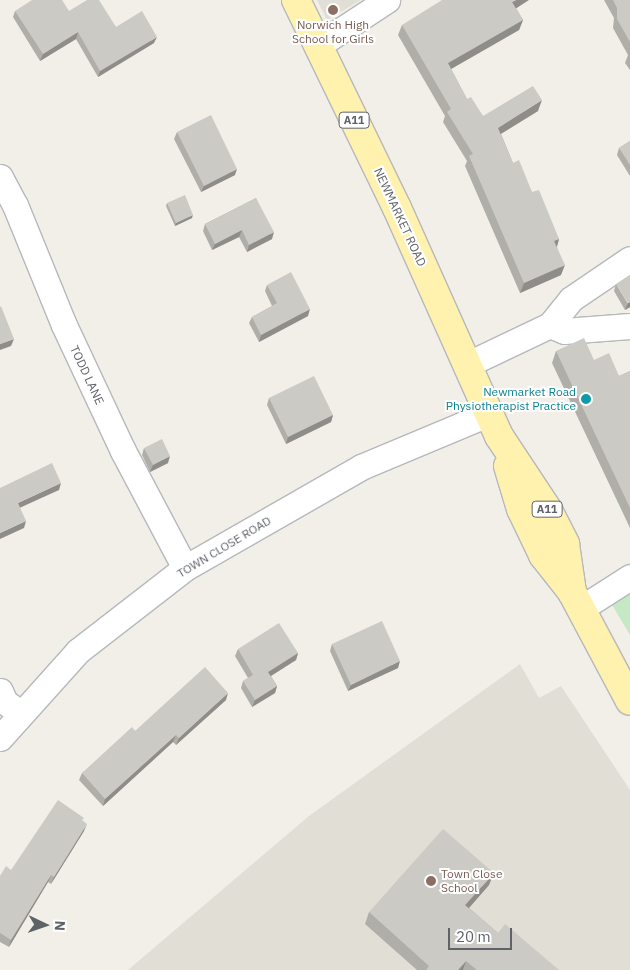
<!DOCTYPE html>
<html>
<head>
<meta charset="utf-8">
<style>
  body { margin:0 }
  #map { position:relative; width:630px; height:970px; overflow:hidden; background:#f1efe8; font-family:"IBM Plex Sans",sans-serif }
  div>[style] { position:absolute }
  .education>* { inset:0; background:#e1ded6 }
  .green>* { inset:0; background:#c5e8c5 }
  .roads { filter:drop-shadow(1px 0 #b5b8bc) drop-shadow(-1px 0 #b5b8bc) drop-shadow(0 1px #b5b8bc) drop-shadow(0 -1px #b5b8bc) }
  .street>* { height:25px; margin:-12.5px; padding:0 12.5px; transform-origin:12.5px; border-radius:12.5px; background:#fff }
  .primary>* { height:28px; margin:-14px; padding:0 14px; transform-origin:14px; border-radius:14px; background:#fff2af }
  .wall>* { inset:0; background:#afaea9 }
  .shaded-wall>* { inset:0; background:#8f8d8a }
  .building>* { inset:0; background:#cccac5 }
  .dots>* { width:14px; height:14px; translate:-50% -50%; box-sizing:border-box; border:2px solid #fff; border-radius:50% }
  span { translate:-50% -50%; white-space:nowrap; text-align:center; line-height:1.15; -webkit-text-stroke:4px #fff; paint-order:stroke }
  .shield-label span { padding:1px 4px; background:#fff; border:1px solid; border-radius:4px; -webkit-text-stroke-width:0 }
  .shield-label { font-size:11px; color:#5f6368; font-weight:700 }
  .education-label { font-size:12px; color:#785e54 }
  .left { translate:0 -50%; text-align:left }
  .street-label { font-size:12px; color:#5f6368 }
  .culture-label { font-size:12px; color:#0d838f }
  .right { translate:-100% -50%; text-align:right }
  .north { position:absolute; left:20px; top:900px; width:50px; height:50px; -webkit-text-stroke:4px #fff; paint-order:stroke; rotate:93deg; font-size:14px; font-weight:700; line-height:20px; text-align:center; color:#5f6368 }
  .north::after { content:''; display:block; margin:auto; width:18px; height:22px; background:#5f6368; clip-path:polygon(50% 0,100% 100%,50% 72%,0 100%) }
  .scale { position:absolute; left:448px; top:928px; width:64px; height:22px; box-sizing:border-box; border:2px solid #5f6368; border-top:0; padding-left:6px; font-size:15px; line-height:18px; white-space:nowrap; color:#5f6368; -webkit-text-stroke:4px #fff; paint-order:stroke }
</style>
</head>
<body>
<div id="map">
  <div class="education">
    <div style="clip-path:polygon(317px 0,361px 0,327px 20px)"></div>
    <div style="clip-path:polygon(520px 664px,539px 698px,561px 686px,630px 790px,630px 970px,128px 970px,309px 816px)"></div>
  </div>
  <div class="green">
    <div style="clip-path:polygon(630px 585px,630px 635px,608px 598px)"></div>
  </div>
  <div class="roads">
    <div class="street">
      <div style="left:317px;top:46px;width:84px;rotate:-33.3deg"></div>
      <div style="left:0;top:177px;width:32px;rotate:62deg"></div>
      <div style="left:15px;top:205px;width:130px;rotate:67.8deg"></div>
      <div style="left:64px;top:325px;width:139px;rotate:64.9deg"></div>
      <div style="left:123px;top:451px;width:132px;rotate:62.1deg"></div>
      <div style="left:550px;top:325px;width:15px;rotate:23deg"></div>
      <div style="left:564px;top:331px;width:66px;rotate:-4.3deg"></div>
      <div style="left:466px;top:365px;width:93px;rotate:-25.5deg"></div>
      <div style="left:550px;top:325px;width:33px;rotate:-51deg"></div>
      <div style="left:571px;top:299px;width:71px;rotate:-34.1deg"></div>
      <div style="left:580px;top:609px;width:59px;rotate:-32.6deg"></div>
      <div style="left:0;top:691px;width:12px;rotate:66deg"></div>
      <div style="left:5px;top:702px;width:19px;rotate:36deg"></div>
      <div style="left:0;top:738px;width:117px;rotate:-48.1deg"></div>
      <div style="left:78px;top:651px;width:135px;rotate:-37.8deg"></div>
      <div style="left:185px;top:568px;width:203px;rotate:-29.8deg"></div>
      <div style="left:361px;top:467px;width:138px;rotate:-22.7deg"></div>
    </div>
    <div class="primary">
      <div style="left:296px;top:0;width:231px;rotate:64.1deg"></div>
      <div style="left:397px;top:208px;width:250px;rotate:65.9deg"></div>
      <div style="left:499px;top:436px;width:89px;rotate:56.5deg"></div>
      <div style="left:548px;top:510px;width:38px;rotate:63deg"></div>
      <div style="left:565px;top:544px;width:49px;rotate:81.7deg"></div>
      <div style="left:508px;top:466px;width:45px;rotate:73.2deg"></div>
      <div style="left:521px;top:509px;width:51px;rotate:64.4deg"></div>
      <div style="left:543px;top:555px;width:47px;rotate:51.9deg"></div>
      <div style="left:572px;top:592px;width:123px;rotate:62deg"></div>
    </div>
  </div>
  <div class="wall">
    <div style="clip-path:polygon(604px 0,630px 0,630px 70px,625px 63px,628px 55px,613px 28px,614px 18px)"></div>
    <div style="clip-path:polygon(516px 8px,523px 20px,519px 30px,451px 69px,467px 99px,483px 116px,538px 111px,501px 134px,513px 163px,532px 192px,559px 239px,557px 247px,561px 275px,520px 293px,465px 166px,467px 161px,443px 122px,445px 116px,398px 35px,402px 25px)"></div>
    <div style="clip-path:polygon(15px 11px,69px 11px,116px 27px,154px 43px,98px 77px,76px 39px,40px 61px,13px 17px)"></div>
    <div style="clip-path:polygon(177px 132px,235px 175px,201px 192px,174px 139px)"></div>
    <div style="clip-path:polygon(630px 141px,630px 176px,617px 155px,619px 148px)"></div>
    <div style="clip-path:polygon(256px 198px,272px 239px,247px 252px,239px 237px,212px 250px,203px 231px,205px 224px)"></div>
    <div style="clip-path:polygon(167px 203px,192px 218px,175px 226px,166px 206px)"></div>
    <div style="clip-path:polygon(616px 284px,630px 307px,625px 310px,614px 291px)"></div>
    <div style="clip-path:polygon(267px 285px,308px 316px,259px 342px,249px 323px,252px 317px,272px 306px,265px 291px)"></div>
    <div style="clip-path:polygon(556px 351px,594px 360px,619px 376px,630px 371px,630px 528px,552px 363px)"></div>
    <div style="clip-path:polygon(269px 398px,333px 415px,331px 422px,286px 444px,267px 405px)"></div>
    <div style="clip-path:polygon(144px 448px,168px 463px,150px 472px,142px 455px)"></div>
    <div style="clip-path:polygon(332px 644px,398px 668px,348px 691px,330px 651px)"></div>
    <div style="clip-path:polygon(238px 649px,298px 653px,296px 660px,271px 676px,277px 686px,275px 693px,252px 707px,241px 688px,243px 681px,248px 678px,235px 656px)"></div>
    <div style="clip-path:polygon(226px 700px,176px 745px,173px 742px,103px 806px,79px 780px,82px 773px,135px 731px)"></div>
    <div style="clip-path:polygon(83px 821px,84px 831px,51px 884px,48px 882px,9px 947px,0 942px,0 876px,11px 870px)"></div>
    <div style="clip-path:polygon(489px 885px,469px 908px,498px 933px,559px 970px,417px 970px,365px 924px,369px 912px)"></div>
  </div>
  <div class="shaded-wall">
    <div style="clip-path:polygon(516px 0,529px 0,509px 13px,512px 2px)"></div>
    <div style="clip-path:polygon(523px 20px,519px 30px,444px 73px,448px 63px)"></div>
    <div style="clip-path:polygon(78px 32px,76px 39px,40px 61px,43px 54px)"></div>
    <div style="clip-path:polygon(157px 37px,154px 43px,98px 77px,100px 71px)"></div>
    <div style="clip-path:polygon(542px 100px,538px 111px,494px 138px,498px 128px)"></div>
    <div style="clip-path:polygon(237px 169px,235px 175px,201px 192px,204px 186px)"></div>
    <div style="clip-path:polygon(193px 215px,192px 218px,175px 226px,176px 223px)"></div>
    <div style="clip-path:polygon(242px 230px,239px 237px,212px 250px,215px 244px)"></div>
    <div style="clip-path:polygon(274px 232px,272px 239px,247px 252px,249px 245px)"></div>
    <div style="clip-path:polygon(559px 239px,556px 249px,554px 241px)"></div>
    <div style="clip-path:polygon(565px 265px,561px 275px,520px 293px,524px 283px)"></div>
    <div style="clip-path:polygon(630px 302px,630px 307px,625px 310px,628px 303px)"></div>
    <div style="clip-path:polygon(310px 309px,308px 316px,259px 342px,261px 335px)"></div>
    <div style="clip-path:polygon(14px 339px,11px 346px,0 350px,0 344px)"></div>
    <div style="clip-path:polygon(333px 415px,331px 422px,286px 444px,288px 437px)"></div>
    <div style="clip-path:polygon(170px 456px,168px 463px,150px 472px,153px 465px)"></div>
    <div style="clip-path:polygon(61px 483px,59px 490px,15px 510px,18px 503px)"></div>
    <div style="clip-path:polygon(26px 521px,24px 528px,0 539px,0 533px)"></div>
    <div style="clip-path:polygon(298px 653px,296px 660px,266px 679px,268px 672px)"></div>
    <div style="clip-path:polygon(400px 661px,398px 668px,348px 691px,351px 685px)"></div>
    <div style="clip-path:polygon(277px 686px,275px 693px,252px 707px,255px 700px)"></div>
    <div style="clip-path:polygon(228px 693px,226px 700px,176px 745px,179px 738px)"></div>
    <div style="clip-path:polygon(176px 735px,173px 742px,103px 806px,105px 799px)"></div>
    <div style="clip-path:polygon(87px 824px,84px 831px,51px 884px,54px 877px)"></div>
    <div style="clip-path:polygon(494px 873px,489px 885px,461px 917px,465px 905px)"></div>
    <div style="clip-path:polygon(51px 875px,48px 882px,9px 947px,11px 940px)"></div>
    <div style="clip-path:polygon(466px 961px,463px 970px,458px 970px)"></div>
  </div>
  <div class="building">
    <div style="clip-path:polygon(32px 0,62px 0,69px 11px,87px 0,99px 0,116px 27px,142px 11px,157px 37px,100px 71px,78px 32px,43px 54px,15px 11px)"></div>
    <div style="clip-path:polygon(442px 0,516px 0,512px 2px,523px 20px,448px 63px,467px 99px,471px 97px,483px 116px,533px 86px,542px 100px,498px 128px,513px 163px,519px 160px,532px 192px,539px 190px,559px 239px,554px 241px,565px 265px,524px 283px,469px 156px,473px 154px,447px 112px,451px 109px,402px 25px)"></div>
    <div style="clip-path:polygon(613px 0,630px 0,630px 42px,617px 19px,617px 8px)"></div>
    <div style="clip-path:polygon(211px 115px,237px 169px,204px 186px,177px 132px)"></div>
    <div style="clip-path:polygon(630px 141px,630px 165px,619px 148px)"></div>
    <div style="clip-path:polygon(185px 195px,193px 215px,176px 223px,167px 203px)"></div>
    <div style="clip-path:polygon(256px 198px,274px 232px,249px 245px,242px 230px,215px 244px,205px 224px)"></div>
    <div style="clip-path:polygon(291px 272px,310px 309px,261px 335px,252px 317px,277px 303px,267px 285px)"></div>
    <div style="clip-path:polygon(630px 275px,630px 302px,628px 303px,616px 284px)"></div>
    <div style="clip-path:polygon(1px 306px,14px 339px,0 344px,0 307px)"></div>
    <div style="clip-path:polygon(584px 338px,594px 360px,609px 353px,619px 376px,630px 371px,630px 508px,556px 351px)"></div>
    <div style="clip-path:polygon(314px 376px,333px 415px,288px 437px,269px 398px)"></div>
    <div style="clip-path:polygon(162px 439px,170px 456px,153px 465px,144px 448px)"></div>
    <div style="clip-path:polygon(52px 463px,61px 483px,18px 503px,26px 521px,0 533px,0 488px)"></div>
    <div style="clip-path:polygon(382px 621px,400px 661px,351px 685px,332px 644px)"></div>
    <div style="clip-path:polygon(279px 623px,298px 653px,268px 672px,277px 686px,255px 700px,243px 681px,253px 675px,238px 649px)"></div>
    <div style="clip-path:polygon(205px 667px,228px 693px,179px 738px,176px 735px,105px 799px,82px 773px,132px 727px,135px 731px)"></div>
    <div style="clip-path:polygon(58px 800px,84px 818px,82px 820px,87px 824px,54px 877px,51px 875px,11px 940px,0 933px,0 876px,6px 866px,11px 870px)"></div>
    <div style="clip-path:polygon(443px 829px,494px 873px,465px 905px,498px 933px,505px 924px,559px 970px,477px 970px,466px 961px,458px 970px,426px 970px,429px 966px,369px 912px)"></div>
  </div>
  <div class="dots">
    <div style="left:333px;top:10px;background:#8d6e63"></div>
    <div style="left:586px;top:399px;background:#0f9aa8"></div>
    <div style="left:431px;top:881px;background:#8d6e63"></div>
  </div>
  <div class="shield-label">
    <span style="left:354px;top:120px">A11</span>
    <span style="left:547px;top:509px">A11</span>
  </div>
  <div class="education-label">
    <span style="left:333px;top:32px">Norwich High<br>School for Girls</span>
    <span class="left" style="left:441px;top:881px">Town Close<br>School</span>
  </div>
  <div class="street-label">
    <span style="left:400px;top:217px;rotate:65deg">NEWMARKET ROAD</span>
    <span style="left:87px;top:375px;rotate:65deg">TODD LANE</span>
    <span style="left:224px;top:547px;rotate:-31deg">TOWN CLOSE ROAD</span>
  </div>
  <div class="culture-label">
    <span class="right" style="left:576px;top:399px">Newmarket Road<br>Physiotherapist Practice</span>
  </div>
  <div class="north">N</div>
  <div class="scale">20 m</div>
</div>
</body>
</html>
